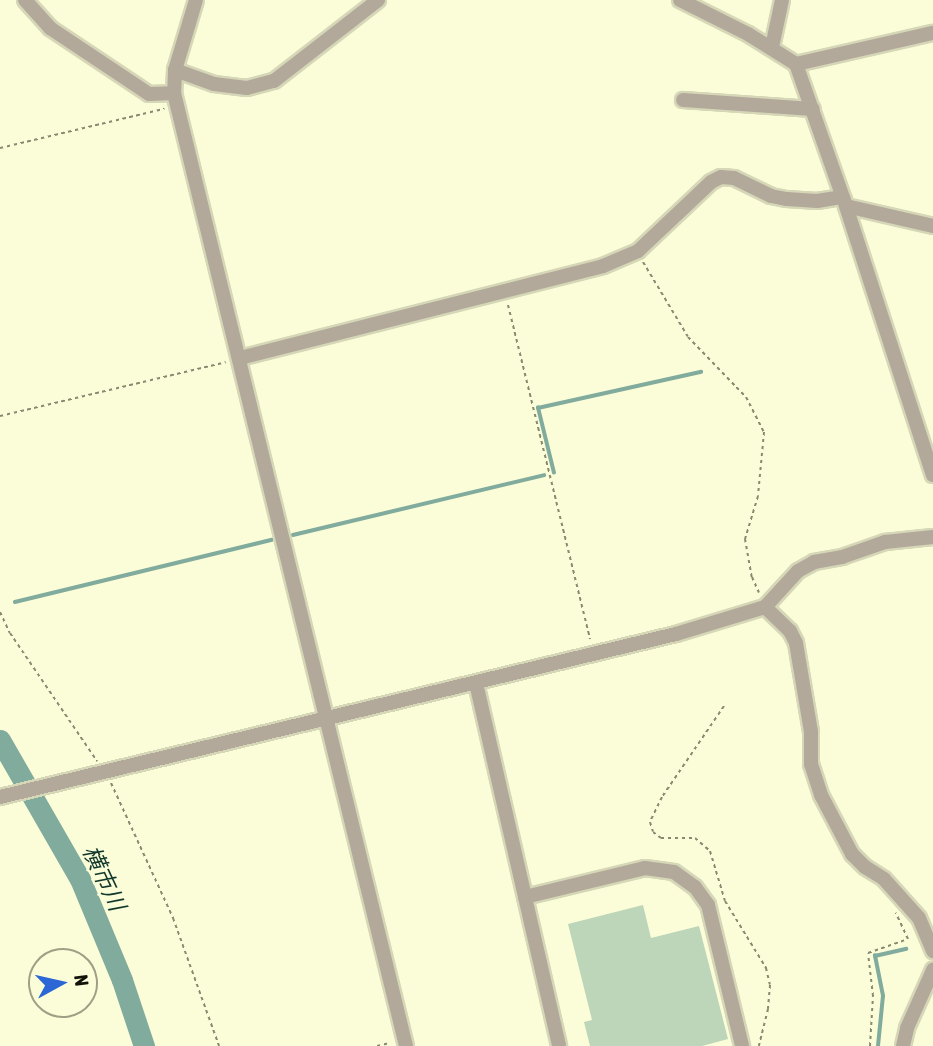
<!DOCTYPE html>
<html>
<head>
<meta charset="utf-8">
<style>
  body { margin:0 }
  #map { position:relative; width:933px; height:1046px; overflow:hidden; background:#fbfdd9; font-family:"Asap Condensed","Noto Sans JP",sans-serif }
  div>[style] { position:absolute }
  .stream>* { height:3.5px; margin:-1.75px; padding:0 1.75px; transform-origin:1.75px; border-radius:1.75px; background:#81ab9c }
  .river>* { height:21px; margin:-10.5px; padding:0 10.5px; transform-origin:10.5px; border-radius:10.5px; background:#81ab9c }
  .building>* { inset:0; background:#bdd5b9 }
  .path>* { height:2px; margin-top:-1px; transform-origin:0; background:repeating-linear-gradient(90deg,#888971 0 3.5px,transparent 0 7px) }
  .roads { filter:drop-shadow(2px 0 #d6d7b7) drop-shadow(-2px 0 #d6d7b7) drop-shadow(0 2px #d6d7b7) drop-shadow(0 -2px #d6d7b7) }
  .minor>* { height:14px; margin:-7px; padding:0 7px; transform-origin:7px; border-radius:7px; background:#b2a99b }
  span { translate:-50% -50%; white-space:nowrap; text-align:center; line-height:1.15; -webkit-text-stroke:5px #fbfdd9; paint-order:stroke }
  .water-label { font-size:23px; color:#12382d; font-style:italic }
  .north { position:absolute; left:28px; top:948px; width:70px; height:70px; box-sizing:border-box; background:#fbfdd9; border:2px solid #9e9f85; border-radius:50%; rotate:82deg; font-size:19px; font-weight:700; line-height:28px; text-align:center; color:#121206 }
  .north::after { content:''; display:block; margin:auto; width:24px; height:32px; background:#2c67d5; clip-path:polygon(50% 0,100% 100%,50% 72%,0 100%) }
</style>
</head>
<body>
<div id="map">
  <div class="stream">
    <div style="left:554px;top:473px;width:67px;rotate:-103.8deg"></div>
    <div style="left:538px;top:408px;width:167px;rotate:-12.5deg"></div>
    <div style="left:293px;top:535px;width:258px;rotate:-13.4deg"></div>
    <div style="left:15px;top:602px;width:264px;rotate:-13.6deg"></div>
    <div style="left:878px;top:1046px;width:50px;rotate:-84.3deg"></div>
    <div style="left:883px;top:996px;width:41px;rotate:-101.3deg"></div>
    <div style="left:875px;top:956px;width:32px;rotate:-13deg"></div>
  </div>
  <div class="river">
    <div style="left:0;top:740px;width:160px;rotate:60.1deg"></div>
    <div style="left:80px;top:879px;width:109px;rotate:67.4deg"></div>
    <div style="left:122px;top:980px;width:70px;rotate:71.6deg"></div>
  </div>
  <div class="building">
    <div style="clip-path:polygon(643px 905px,651px 938px,699px 926px,728px 1039px,702px 1046px,590px 1046px,584px 1022px,592px 1020px,568px 924px)"></div>
  </div>
  <div class="path">
    <div style="left:0;top:148px;width:169px;rotate:-13.4deg"></div>
    <div style="left:643px;top:262px;width:87px;rotate:59deg"></div>
    <div style="left:688px;top:337px;width:83px;rotate:46deg"></div>
    <div style="left:746px;top:397px;width:39px;rotate:63deg"></div>
    <div style="left:764px;top:432px;width:64px;rotate:95.4deg"></div>
    <div style="left:758px;top:496px;width:45px;rotate:106.8deg"></div>
    <div style="left:745px;top:539px;width:39px;rotate:80deg"></div>
    <div style="left:752px;top:577px;width:17px;rotate:66deg"></div>
    <div style="left:508px;top:305px;width:344px;rotate:76.2deg"></div>
    <div style="left:0;top:416px;width:232px;rotate:-13.4deg"></div>
    <div style="left:0;top:612px;width:23px;rotate:65deg"></div>
    <div style="left:10px;top:633px;width:155px;rotate:55.8deg"></div>
    <div style="left:724px;top:706px;width:110px;rotate:124.3deg"></div>
    <div style="left:662px;top:797px;width:28px;rotate:116deg"></div>
    <div style="left:650px;top:822px;width:10px;rotate:73deg"></div>
    <div style="left:653px;top:832px;width:10px;rotate:37deg"></div>
    <div style="left:661px;top:838px;width:34px"></div>
    <div style="left:695px;top:838px;width:20px;rotate:41deg"></div>
    <div style="left:710px;top:851px;width:52px;rotate:73.3deg"></div>
    <div style="left:725px;top:901px;width:79px;rotate:58.5deg"></div>
    <div style="left:766px;top:968px;width:17px;rotate:77deg"></div>
    <div style="left:770px;top:985px;width:24px;rotate:95deg"></div>
    <div style="left:768px;top:1009px;width:38px;rotate:104deg"></div>
    <div style="left:111px;top:783px;width:149px;rotate:65.3deg"></div>
    <div style="left:173px;top:918px;width:136px;rotate:70.2deg"></div>
    <div style="left:377px;top:1046px;width:13px;rotate:-13deg"></div>
    <div style="left:870px;top:1046px;width:50px;rotate:-86.6deg"></div>
    <div style="left:873px;top:996px;width:43px;rotate:-96.6deg"></div>
    <div style="left:868px;top:953px;width:42px;rotate:-19.3deg"></div>
    <div style="left:908px;top:939px;width:29px;rotate:-115deg"></div>
  </div>
  <div class="roads">
    <div class="minor">
      <div style="left:25px;top:0;width:38px;rotate:48deg"></div>
      <div style="left:50px;top:28px;width:119px;rotate:33.7deg"></div>
      <div style="left:149px;top:94px;width:25px;rotate:-2deg"></div>
      <div style="left:196px;top:0;width:73px;rotate:106.7deg"></div>
      <div style="left:175px;top:70px;width:23px;rotate:92deg"></div>
      <div style="left:174px;top:93px;width:981px;rotate:76.32deg"></div>
      <div style="left:680px;top:0;width:76px;rotate:26.6deg"></div>
      <div style="left:748px;top:34px;width:57px;rotate:32deg"></div>
      <div style="left:796px;top:64px;width:144px;rotate:70.6deg"></div>
      <div style="left:844px;top:200px;width:289px;rotate:72.1deg"></div>
      <div style="left:772px;top:47px;width:48px;rotate:-78deg"></div>
      <div style="left:796px;top:64px;width:140px;rotate:-12.8deg"></div>
      <div style="left:175px;top:70px;width:41px;rotate:19.7deg"></div>
      <div style="left:214px;top:84px;width:33px;rotate:7deg"></div>
      <div style="left:247px;top:88px;width:28px;rotate:-15deg"></div>
      <div style="left:274px;top:81px;width:132px;rotate:-37.9deg"></div>
      <div style="left:683px;top:100px;width:130px;rotate:4deg"></div>
      <div style="left:846px;top:206px;width:89px;rotate:12.9deg"></div>
      <div style="left:240px;top:358px;width:374px;rotate:-14.2deg"></div>
      <div style="left:603px;top:266px;width:38px;rotate:-23deg"></div>
      <div style="left:638px;top:251px;width:100px;rotate:-43.4deg"></div>
      <div style="left:711px;top:182px;width:11px;rotate:-27deg"></div>
      <div style="left:721px;top:177px;width:13px;rotate:4deg"></div>
      <div style="left:734px;top:178px;width:41px;rotate:25.9deg"></div>
      <div style="left:771px;top:196px;width:16px;rotate:11deg"></div>
      <div style="left:787px;top:199px;width:30px;rotate:4deg"></div>
      <div style="left:817px;top:201px;width:26px;rotate:-9deg"></div>
      <div style="left:765px;top:607px;width:35px;rotate:44deg"></div>
      <div style="left:790px;top:631px;width:13px;rotate:63deg"></div>
      <div style="left:796px;top:643px;width:90px;rotate:80.4deg"></div>
      <div style="left:811px;top:732px;width:32px;rotate:90deg"></div>
      <div style="left:811px;top:764px;width:33px;rotate:72deg"></div>
      <div style="left:821px;top:795px;width:67px;rotate:62.3deg"></div>
      <div style="left:852px;top:854px;width:18px;rotate:45deg"></div>
      <div style="left:865px;top:867px;width:22px;rotate:32deg"></div>
      <div style="left:884px;top:879px;width:52px;rotate:48.1deg"></div>
      <div style="left:919px;top:918px;width:36px;rotate:67deg"></div>
      <div style="left:476px;top:683px;width:372px;rotate:77.1deg"></div>
      <div style="left:0;top:797px;width:695px;rotate:-13.56deg"></div>
      <div style="left:676px;top:634px;width:93px;rotate:-16.9deg"></div>
      <div style="left:765px;top:607px;width:49px;rotate:-47.5deg"></div>
      <div style="left:798px;top:571px;width:18px;rotate:-29deg"></div>
      <div style="left:814px;top:562px;width:28px;rotate:-10deg"></div>
      <div style="left:842px;top:557px;width:46px;rotate:-19.2deg"></div>
      <div style="left:885px;top:542px;width:48px;rotate:-5.9deg"></div>
      <div style="left:525px;top:897px;width:123px;rotate:-13.6deg"></div>
      <div style="left:645px;top:868px;width:29px;rotate:8deg"></div>
      <div style="left:674px;top:872px;width:26px;rotate:36deg"></div>
      <div style="left:695px;top:887px;width:22px;rotate:54deg"></div>
      <div style="left:708px;top:905px;width:145px;rotate:76.4deg"></div>
      <div style="left:903px;top:1046px;width:18px;rotate:-77deg"></div>
      <div style="left:907px;top:1028px;width:64px;rotate:-65.9deg"></div>
    </div>
  </div>
  <div class="water-label">
    <span style="left:104px;top:878px;rotate:65deg">横市川</span>
  </div>
  <div class="north">N</div>
</div>
</body>
</html>
